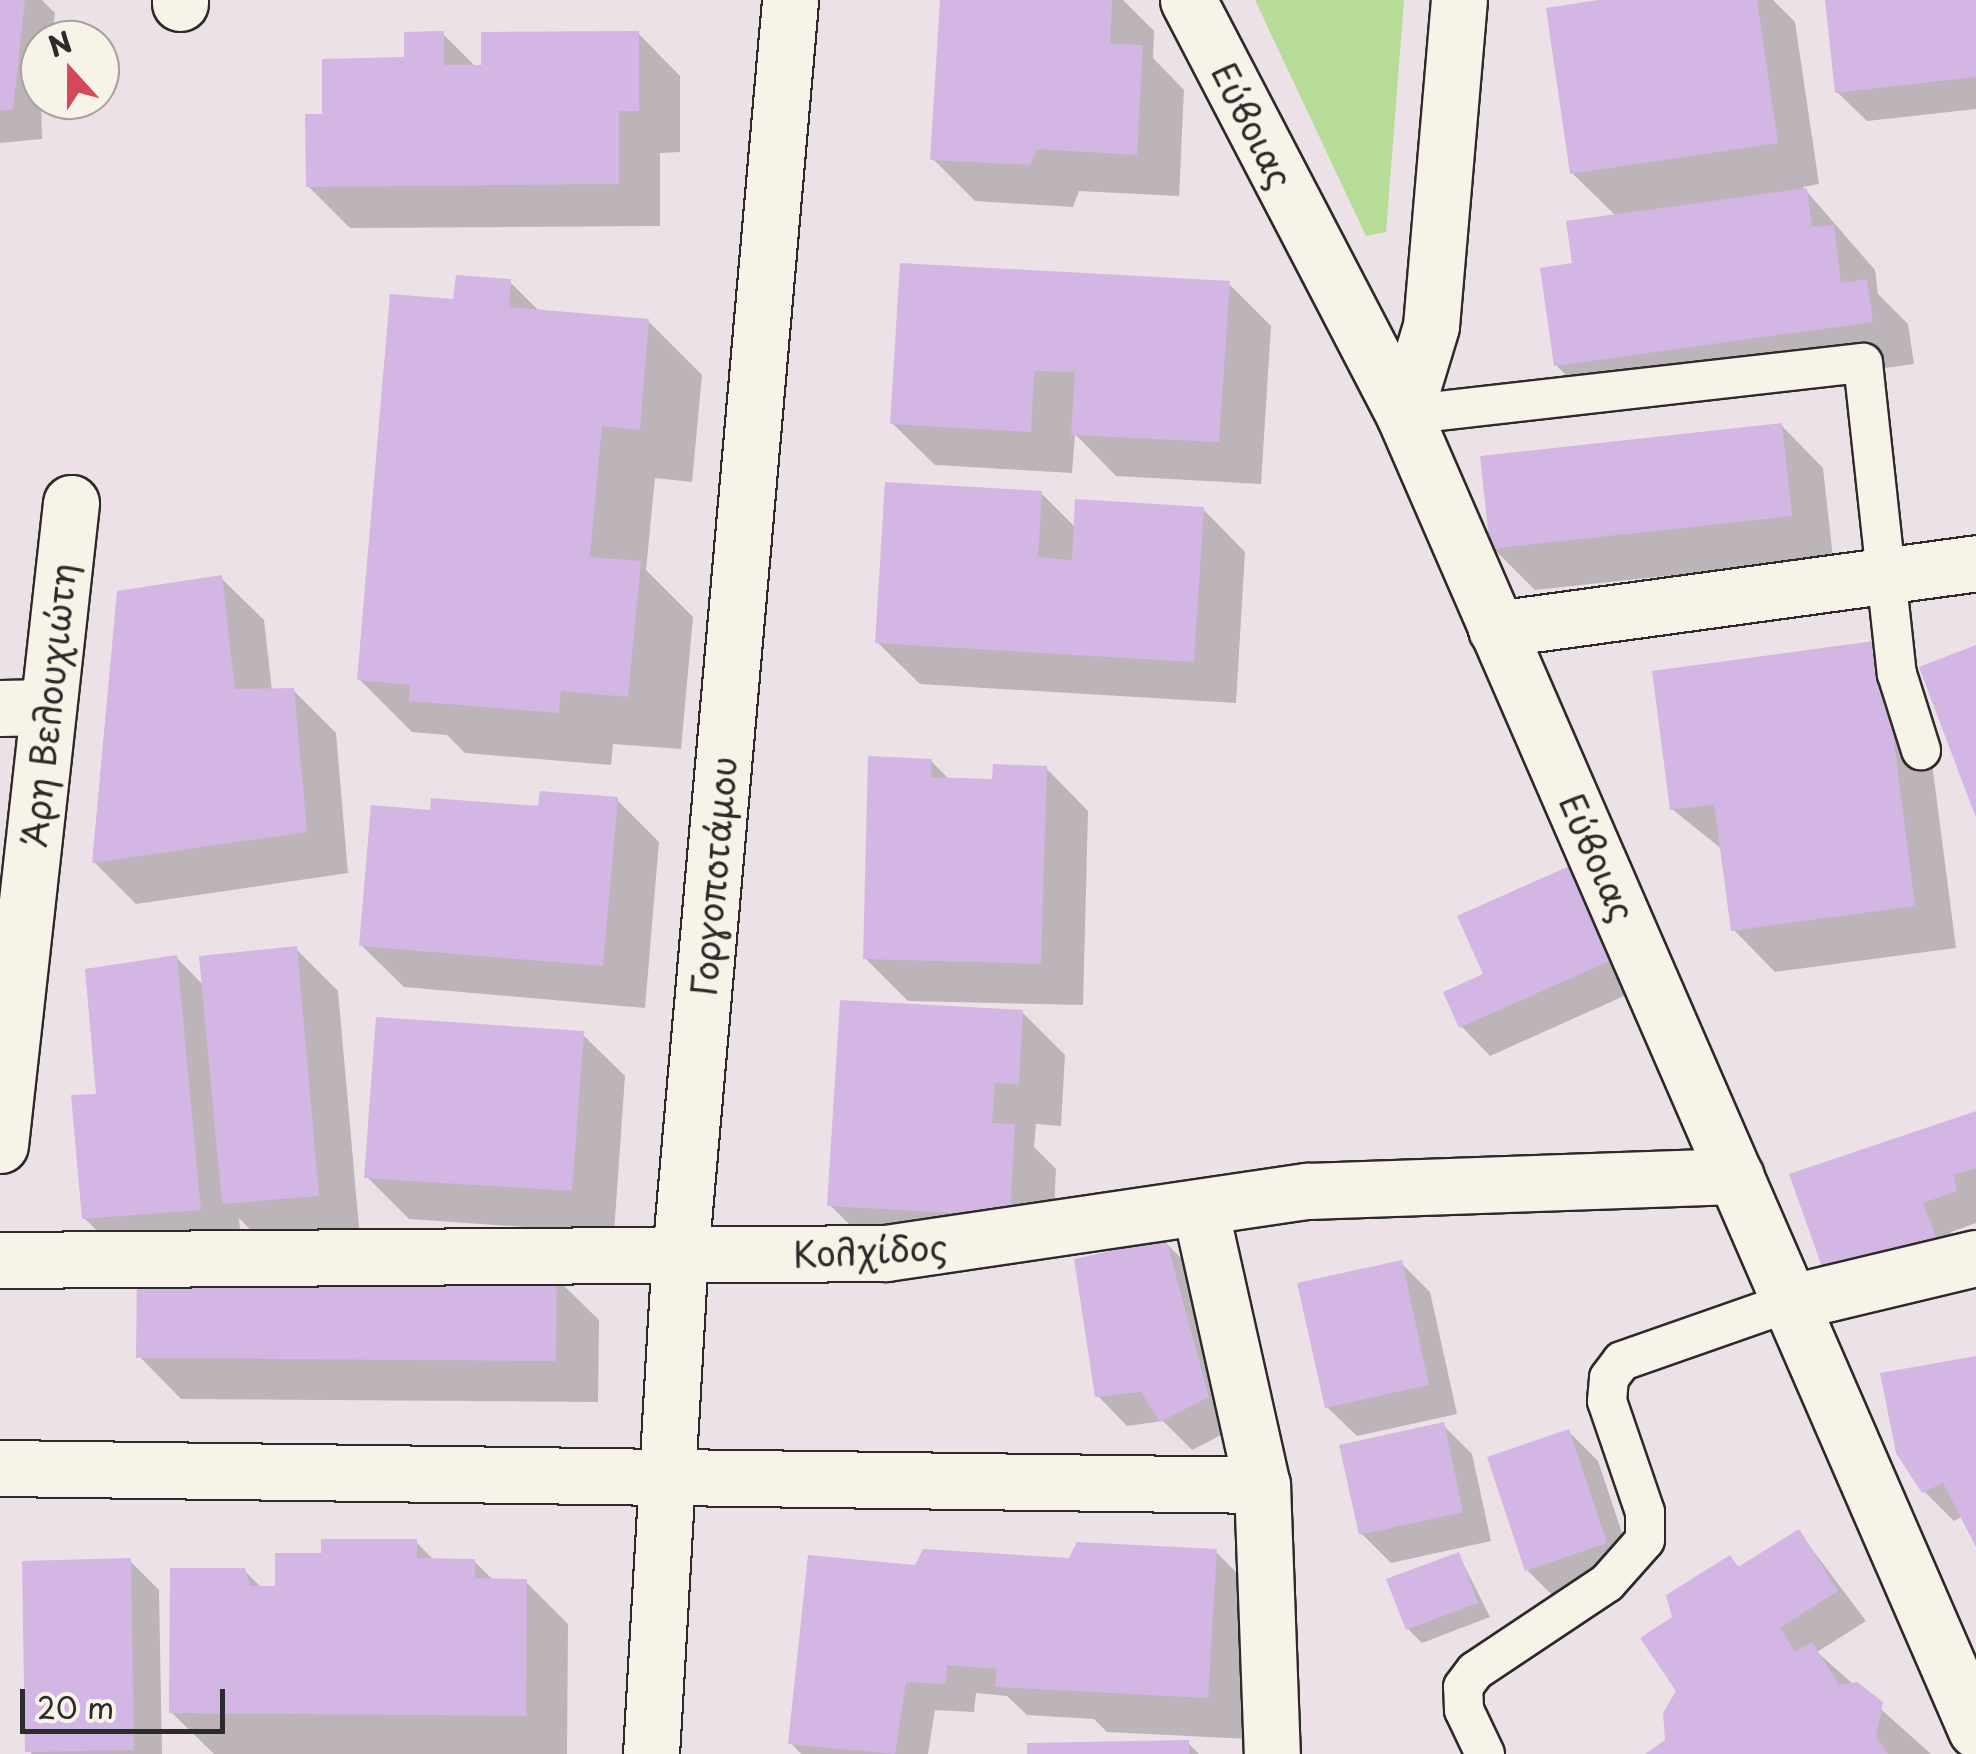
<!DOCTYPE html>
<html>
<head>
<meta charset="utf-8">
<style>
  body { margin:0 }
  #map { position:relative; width:1976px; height:1754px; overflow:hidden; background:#ece1e6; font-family:"Playpen Sans",sans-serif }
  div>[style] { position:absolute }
  .green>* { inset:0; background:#b6dc97 }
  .shadow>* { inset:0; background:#0003 }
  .building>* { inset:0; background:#d3b6e3 }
  .roads { filter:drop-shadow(2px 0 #2b2b2b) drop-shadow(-2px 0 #2b2b2b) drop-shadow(0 2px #2b2b2b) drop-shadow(0 -2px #2b2b2b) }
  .lane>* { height:38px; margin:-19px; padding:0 19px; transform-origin:19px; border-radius:19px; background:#f7f3e8 }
  .street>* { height:55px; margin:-27.5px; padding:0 27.5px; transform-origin:27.5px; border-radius:27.5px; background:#f7f3e8 }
  .secondary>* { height:55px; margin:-27.5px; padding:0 27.5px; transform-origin:27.5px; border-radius:27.5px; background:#f7f3e8 }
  span { translate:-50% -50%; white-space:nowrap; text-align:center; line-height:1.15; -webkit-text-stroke:8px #f7f3e8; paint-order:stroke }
  .street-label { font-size:35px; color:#2b2b2b }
  .north { position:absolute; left:20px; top:20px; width:100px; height:100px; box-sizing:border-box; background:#f7f3e8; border:2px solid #a5a39c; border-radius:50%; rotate:339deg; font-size:28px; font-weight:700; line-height:40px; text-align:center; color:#2b2b2b }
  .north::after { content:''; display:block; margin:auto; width:35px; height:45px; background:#d1495b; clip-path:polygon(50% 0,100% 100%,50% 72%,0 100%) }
  .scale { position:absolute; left:20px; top:1689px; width:205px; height:45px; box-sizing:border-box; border:5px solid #2b2b2b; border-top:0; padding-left:12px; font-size:30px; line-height:35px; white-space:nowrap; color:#2b2b2b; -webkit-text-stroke:8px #f7f3e8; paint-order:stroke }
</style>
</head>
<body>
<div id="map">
  <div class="green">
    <div style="clip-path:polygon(1255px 0,1404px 0,1386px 232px,1366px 236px)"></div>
  </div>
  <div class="shadow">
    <div style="clip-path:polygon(0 0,42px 0,55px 13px,52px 40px,40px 40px,42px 139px,0 143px)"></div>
    <div style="clip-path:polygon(942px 0,1123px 0,1154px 31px,1153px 58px,1184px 90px,1179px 196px,1079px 191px,1073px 207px,975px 201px,933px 159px)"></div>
    <div style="clip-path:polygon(1614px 0,1773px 0,1795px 22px,1819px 184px,1803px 187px,1875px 270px,1878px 294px,1908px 324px,1914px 364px,1598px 408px,1556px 365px,1575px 265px,1616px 216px,1572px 173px)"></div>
    <div style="clip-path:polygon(1827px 0,1976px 0,1976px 109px,1867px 121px,1837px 92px)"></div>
    <div style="clip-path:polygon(638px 33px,680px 76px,680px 152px,660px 153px,660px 226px,350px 228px,308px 186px,325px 117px,443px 34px,476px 67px)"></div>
    <div style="clip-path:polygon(510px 282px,540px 312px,648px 321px,702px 375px,692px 482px,655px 478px,646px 570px,693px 617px,681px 749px,613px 744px,611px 765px,465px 753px,447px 735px,412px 732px,359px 679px,456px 302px)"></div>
    <div style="clip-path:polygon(1229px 284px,1271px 326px,1261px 484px,1116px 476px,1075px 434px,1072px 473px,935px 465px,892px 423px)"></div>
    <div style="clip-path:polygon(1781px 425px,1823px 468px,1833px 558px,1535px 590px,1493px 548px)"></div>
    <div style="clip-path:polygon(1041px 493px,1076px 528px,1203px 509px,1245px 552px,1236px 703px,920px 684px,877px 642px)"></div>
    <div style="clip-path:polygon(221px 578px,264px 620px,272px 691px,293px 690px,336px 733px,348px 873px,136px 904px,94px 862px)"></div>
    <div style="clip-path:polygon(1880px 643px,1922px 686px,1956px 948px,1775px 972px,1733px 929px,1723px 850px,1672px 809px)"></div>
    <div style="clip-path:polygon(931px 761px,950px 780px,995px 782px,1046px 768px,1088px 811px,1083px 1005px,908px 1001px,865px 958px)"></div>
    <div style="clip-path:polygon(617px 800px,659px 842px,645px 1008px,404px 987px,361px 945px,432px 813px)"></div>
    <div style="clip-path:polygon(1574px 867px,1644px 987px,1490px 1056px,1461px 1026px,1487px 976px)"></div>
    <div style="clip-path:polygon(296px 949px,338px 991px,360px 1238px,266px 1246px,239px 1218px,242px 1251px,127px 1260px,84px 1218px,98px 1097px,176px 957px,204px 986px)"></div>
    <div style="clip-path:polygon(1022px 1012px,1065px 1055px,1061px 1126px,1036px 1124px,1034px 1147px,1056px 1169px,1052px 1257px,872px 1247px,830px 1205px)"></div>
    <div style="clip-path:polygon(582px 1034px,625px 1076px,614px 1233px,409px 1219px,367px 1177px)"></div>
    <div style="clip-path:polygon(1976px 1114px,1976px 1223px,1951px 1232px,1967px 1275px,1830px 1283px)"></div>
    <div style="clip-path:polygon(1165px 1242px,1194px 1271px,1237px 1427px,1192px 1450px,1163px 1421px,1127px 1426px,1098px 1396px)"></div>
    <div style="clip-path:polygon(1401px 1263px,1430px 1292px,1457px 1414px,1357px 1436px,1327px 1407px)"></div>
    <div style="clip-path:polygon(556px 1278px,599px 1320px,598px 1402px,181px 1399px,139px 1356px)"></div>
    <div style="clip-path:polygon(1976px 1359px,1976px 1542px,1963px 1516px,1954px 1521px,1924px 1491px)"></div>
    <div style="clip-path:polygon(1443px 1425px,1472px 1454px,1491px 1541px,1391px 1563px,1362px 1534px)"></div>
    <div style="clip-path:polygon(1569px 1432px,1598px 1461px,1635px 1572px,1556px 1599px,1527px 1570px)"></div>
    <div style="clip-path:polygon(1799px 1532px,1866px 1621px,1817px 1652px,1931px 1754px,1650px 1754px,1667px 1742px,1679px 1691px,1675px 1618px,1730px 1558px,1741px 1569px)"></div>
    <div style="clip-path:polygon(416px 1542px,435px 1561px,474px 1561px,494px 1581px,526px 1582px,568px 1624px,567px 1754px,214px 1754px,171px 1712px,244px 1570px,262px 1588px,277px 1588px,323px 1556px)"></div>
    <div style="clip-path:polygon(1216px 1552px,1258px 1594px,1249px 1739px,1107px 1732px,1094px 1719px,1027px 1715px,1007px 1696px,976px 1693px,974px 1712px,935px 1710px,928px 1754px,801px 1754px,791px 1743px,916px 1568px)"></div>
    <div style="clip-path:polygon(1459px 1555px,1490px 1617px,1422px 1643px,1408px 1629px)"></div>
    <div style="clip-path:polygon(130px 1561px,159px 1590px,162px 1754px,31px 1754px)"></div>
    <div style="clip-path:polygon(1188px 1743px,1199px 1754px,1030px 1754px)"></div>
  </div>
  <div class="building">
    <div style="clip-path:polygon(0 0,25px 0,13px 110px,0 111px)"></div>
    <div style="clip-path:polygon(940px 0,1112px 0,1110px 44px,1143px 45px,1137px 155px,1037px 149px,1030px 165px,930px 160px)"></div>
    <div style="clip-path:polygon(1598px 0,1757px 0,1778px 143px,1570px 174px,1546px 8px)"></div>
    <div style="clip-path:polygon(1825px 0,1976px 0,1976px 77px,1835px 93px)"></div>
    <div style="clip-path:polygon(444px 31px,444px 65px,481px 65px,481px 32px,639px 31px,639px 111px,619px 111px,619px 184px,306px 187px,305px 114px,322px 114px,322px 59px,404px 57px,404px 32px)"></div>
    <div style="clip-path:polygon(1807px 188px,1812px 227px,1834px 225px,1841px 283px,1867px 279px,1873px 322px,1554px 366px,1540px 268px,1572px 263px,1566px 221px)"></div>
    <div style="clip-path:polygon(900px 263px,1230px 281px,1219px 442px,1071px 435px,1075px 372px,1034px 371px,1031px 432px,890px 424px)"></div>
    <div style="clip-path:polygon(456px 275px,511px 279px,509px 307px,649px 319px,640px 430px,602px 426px,590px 557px,641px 561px,628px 697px,561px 691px,559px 713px,409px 701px,410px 685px,357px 680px,390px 294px,453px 299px)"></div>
    <div style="clip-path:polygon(1782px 423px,1792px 516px,1490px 549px,1480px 456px)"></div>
    <div style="clip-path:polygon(885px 482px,1042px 491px,1038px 557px,1072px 560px,1075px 499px,1204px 507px,1194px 662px,875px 643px)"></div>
    <div style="clip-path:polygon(222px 575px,235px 689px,294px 688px,307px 832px,92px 863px,117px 591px)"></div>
    <div style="clip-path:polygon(1881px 640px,1915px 906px,1731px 931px,1714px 804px,1670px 810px,1652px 671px)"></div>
    <div style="clip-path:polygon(1976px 645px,1976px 818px,1919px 667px)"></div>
    <div style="clip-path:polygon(868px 756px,932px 759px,931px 777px,992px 779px,993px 764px,1047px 766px,1041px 964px,863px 959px)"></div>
    <div style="clip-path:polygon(540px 791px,618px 797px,603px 966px,359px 946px,371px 805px,430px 810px,431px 798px,538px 806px)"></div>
    <div style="clip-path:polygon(1574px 864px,1616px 958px,1459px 1028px,1443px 992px,1483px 974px,1457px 916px)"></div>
    <div style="clip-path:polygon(297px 946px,319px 1196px,222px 1204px,199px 956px)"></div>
    <div style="clip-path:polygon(177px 955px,201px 1210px,82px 1219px,71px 1095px,96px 1094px,85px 969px)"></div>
    <div style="clip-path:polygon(840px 1000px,1023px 1010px,1019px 1084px,995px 1083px,992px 1123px,1015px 1124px,1010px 1216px,827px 1206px)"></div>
    <div style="clip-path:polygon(376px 1017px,584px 1031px,572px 1191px,364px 1178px)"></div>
    <div style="clip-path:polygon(1976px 1111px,1976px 1168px,1954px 1175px,1957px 1191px,1923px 1203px,1939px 1245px,1828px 1284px,1789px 1174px)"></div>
    <div style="clip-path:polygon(1166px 1239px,1209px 1397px,1160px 1422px,1141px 1392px,1095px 1397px,1074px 1259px)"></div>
    <div style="clip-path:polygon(1402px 1260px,1429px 1385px,1325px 1408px,1297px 1283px)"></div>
    <div style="clip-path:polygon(137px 1272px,557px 1275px,556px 1361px,136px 1358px)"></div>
    <div style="clip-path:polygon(1976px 1356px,1976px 1547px,1943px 1483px,1922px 1493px,1896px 1453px,1880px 1373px)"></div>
    <div style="clip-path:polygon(1444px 1422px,1463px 1512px,1359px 1535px,1339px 1445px)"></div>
    <div style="clip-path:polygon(1569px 1429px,1607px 1543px,1525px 1571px,1487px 1457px)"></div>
    <div style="clip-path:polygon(1799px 1529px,1838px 1591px,1780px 1628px,1795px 1652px,1812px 1642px,1839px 1685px,1857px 1682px,1883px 1702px,1876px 1737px,1888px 1754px,1645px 1754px,1665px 1740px,1663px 1713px,1676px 1691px,1640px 1638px,1672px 1617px,1666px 1595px,1730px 1555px,1738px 1567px)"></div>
    <div style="clip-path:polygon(321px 1539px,417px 1539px,417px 1558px,475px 1559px,475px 1578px,527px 1579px,526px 1716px,169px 1713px,170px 1568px,245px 1568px,250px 1586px,275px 1586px,275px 1553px,321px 1553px)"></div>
    <div style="clip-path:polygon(1077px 1542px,1217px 1549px,1208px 1698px,995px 1687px,997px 1669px,947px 1665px,946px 1684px,906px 1682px,895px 1754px,788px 1744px,808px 1555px,915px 1565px,923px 1549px,1069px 1558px)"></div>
    <div style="clip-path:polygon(1459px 1552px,1478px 1603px,1406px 1630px,1386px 1579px)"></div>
    <div style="clip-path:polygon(131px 1558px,134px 1750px,25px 1752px,22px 1561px)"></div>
    <div style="clip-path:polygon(1189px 1740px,1189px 1754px,1027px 1754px,1027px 1743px)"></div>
  </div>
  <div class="roads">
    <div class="lane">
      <div style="left:1404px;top:415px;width:462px;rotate:-6.5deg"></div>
      <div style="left:1863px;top:363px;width:313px;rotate:83.8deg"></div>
      <div style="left:1897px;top:674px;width:80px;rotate:72.5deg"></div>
      <div style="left:1485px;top:1754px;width:49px;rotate:-115.5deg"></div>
      <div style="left:1464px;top:1710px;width:23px;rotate:-92deg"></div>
      <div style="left:1463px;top:1687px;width:20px;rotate:-53deg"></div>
      <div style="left:1475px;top:1671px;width:159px;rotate:-33.7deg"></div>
      <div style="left:1607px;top:1583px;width:57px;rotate:-48.5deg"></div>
      <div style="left:1645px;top:1540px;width:28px;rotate:-90deg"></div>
      <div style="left:1645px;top:1512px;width:117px;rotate:-108.9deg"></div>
      <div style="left:1607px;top:1401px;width:23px;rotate:-85deg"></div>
      <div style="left:1609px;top:1378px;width:21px;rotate:-53deg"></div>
      <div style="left:1622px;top:1361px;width:176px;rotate:-19.3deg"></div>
    </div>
    <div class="street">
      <div style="left:180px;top:0;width:3px;rotate:90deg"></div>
      <div style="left:1404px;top:415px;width:93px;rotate:-73.1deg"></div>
      <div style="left:1431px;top:326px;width:327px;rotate:-85.1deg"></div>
      <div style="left:1496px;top:629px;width:485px;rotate:-7.8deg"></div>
      <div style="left:0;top:708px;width:48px;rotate:-1.2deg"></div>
      <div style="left:0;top:1145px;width:646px;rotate:-83.69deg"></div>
      <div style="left:1201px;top:1213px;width:279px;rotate:77.4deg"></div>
      <div style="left:1262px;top:1485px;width:269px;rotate:87.9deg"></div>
      <div style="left:0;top:1260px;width:886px;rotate:-0.45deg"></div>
      <div style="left:886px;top:1253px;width:426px;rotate:-8.4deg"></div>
      <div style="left:1307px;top:1191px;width:429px;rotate:-2deg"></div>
      <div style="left:1788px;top:1303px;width:193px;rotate:-13.5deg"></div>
      <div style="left:0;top:1468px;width:1262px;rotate:0.77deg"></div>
      <div style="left:651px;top:1754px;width:499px;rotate:-86.7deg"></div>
      <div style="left:680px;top:1256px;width:1261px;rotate:-84.99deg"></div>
    </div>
    <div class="secondary">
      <div style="left:1188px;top:0;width:468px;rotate:62.5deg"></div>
      <div style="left:1404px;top:415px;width:1434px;rotate:66.49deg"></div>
    </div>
  </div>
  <div class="street-label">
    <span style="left:1253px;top:125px;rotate:63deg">Εύβοιας</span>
    <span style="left:48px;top:705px;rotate:-84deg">Άρη Βελουχιώτη</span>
    <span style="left:1598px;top:857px;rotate:66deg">Εύβοιας</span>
    <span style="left:713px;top:876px;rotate:-85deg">Γοργοποτάμου</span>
    <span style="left:870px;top:1250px;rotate:-3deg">Κολχίδος</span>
  </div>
  <div class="north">N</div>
  <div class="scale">20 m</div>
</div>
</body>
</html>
